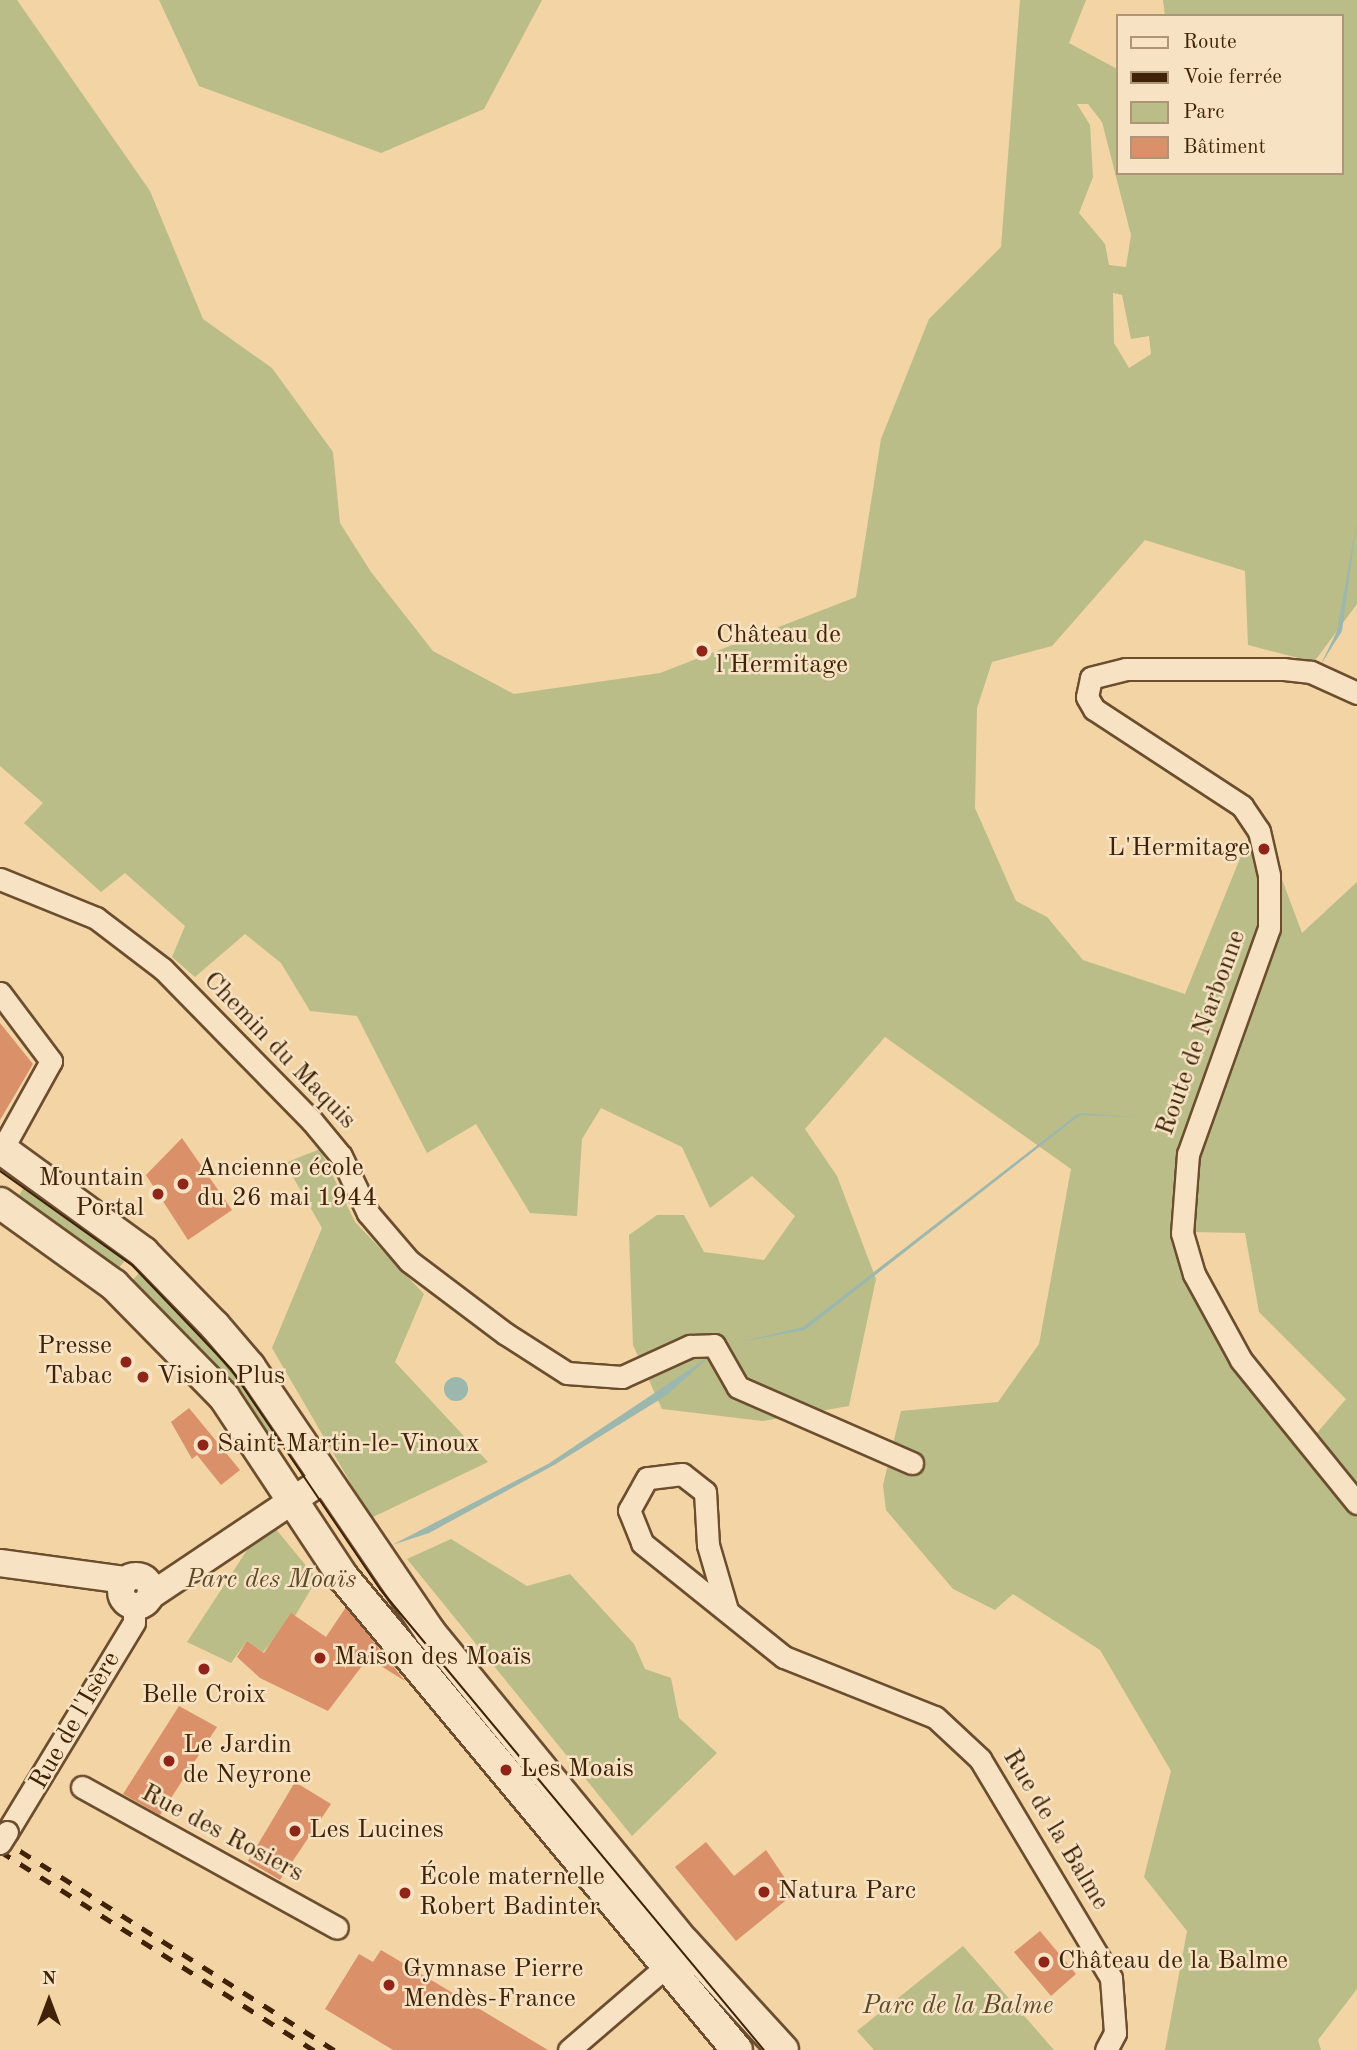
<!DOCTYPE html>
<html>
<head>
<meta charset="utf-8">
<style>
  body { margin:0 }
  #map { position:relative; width:1357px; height:2050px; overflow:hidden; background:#f2d4a5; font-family:"Old Standard TT",serif }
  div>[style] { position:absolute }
  .green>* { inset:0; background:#babd87 }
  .water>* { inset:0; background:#9cb7ad }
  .round { border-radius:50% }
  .building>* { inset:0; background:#da9068 }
  .roads { filter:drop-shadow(2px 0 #6c4e2e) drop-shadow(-2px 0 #6c4e2e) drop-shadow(0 2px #6c4e2e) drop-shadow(0 -2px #6c4e2e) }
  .minor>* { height:21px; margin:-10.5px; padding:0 10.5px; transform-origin:10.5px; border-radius:10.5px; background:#f7e3c4 }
  .tertiary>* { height:26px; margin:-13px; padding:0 13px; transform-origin:13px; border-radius:13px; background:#f7e3c4 }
  .tertiary>.ring { margin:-13px; padding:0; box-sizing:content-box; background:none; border:26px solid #f7e3c4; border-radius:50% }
  .secondary>* { height:30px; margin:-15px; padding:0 15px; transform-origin:15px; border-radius:15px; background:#f7e3c4 }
  .tram>* { height:2px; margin:-1px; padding:0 1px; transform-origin:1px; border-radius:1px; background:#3f2207 }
  .rail>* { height:5px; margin-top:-2.5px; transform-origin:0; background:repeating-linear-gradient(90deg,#3f2207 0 12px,transparent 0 24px) }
  .bridges { filter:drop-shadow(2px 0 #6c4e2e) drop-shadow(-2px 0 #6c4e2e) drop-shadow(0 2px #6c4e2e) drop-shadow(0 -2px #6c4e2e) }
  .minor-bridge>* { height:21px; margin:-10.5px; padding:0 10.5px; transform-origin:10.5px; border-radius:10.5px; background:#f7e3c4 }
  .dots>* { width:19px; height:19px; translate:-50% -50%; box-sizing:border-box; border:4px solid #f7e3c4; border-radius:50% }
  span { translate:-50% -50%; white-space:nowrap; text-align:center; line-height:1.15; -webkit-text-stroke:5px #f7e3c4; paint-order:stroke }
  .poi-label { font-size:26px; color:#3f2207 }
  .left { translate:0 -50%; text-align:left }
  .right { translate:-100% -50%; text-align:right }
  .street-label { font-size:26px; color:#3f2207 }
  .park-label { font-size:26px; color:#5e4927; font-style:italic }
  .legend { position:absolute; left:1116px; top:14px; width:228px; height:161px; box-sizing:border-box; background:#f7e3c4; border:2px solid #ad9678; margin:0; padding:9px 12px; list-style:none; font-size:21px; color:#3f2207 }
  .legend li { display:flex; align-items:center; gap:14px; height:35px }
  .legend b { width:35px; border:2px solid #ad9678 }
  .north { position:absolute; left:14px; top:1966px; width:70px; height:70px; -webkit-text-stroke:5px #f7e3c4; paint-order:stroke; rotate:0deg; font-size:19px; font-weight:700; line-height:28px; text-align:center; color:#3f2207 }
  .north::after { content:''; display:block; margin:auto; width:24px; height:32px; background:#3f2207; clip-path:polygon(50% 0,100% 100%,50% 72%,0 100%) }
</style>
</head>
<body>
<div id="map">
  <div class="green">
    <div style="clip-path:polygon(evenodd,0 0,17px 0,150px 191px,203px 319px,272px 368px,333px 452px,340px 523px,371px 572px,433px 651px,514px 694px,660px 673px,856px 597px,881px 439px,929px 319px,1001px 247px,1020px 0,1086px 0,1069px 43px,1117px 69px,1117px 173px,1341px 173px,1341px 16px,1165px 16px,1163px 0,1357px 0,1357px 604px,1314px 662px,1248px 645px,1245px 571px,1145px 540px,1052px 646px,992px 662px,977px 708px,975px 808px,1016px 901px,1047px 917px,1083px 960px,1185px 994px,1243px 851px,1274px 858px,1302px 933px,1357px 882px,1357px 1989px,1318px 2040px,1321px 2050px,1165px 2050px,1187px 1931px,1144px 1877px,1171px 1771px,1100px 1650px,1013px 1594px,995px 1610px,953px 1589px,886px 1510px,883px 1485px,901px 1411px,998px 1402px,1039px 1344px,1071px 1169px,885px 1037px,805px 1129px,837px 1176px,876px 1279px,849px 1406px,763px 1421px,662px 1409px,633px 1345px,629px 1235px,657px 1215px,684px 1215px,704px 1252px,764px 1260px,795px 1216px,752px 1176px,710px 1208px,682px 1147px,601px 1108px,582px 1139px,577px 1216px,530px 1213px,476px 1124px,427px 1153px,357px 1016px,310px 1011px,281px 963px,245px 934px,195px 977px,172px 957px,185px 926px,125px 873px,101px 892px,24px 823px,43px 803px,0 766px,0 0,1077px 104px,1088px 104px,1102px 122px,1131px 235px,1126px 267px,1109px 265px,1105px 244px,1079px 213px,1093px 177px,1090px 125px,1077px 104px,0 0,1113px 293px,1122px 295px,1131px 339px,1149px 336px,1151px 354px,1129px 368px,1114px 343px,1113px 293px,0 0,1190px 1232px,1245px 1233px,1259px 1312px,1346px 1399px,1311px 1440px,1211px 1321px,1190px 1232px)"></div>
    <div style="clip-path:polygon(159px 0,542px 0,484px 109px,381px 153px,199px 86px)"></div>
    <div style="clip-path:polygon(320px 1149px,355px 1222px,424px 1294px,395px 1362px,488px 1462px,371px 1518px,272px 1348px,322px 1228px,285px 1163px)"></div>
    <div style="clip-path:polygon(32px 1175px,133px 1251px,112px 1276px,14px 1203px)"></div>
    <div style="clip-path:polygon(145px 1266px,282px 1427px,263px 1439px,126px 1288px)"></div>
    <div style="clip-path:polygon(275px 1528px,317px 1579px,295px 1616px,263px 1652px,247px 1641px,231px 1663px,187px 1642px,253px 1541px)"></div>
    <div style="clip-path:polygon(451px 1539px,527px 1586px,570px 1574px,634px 1644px,645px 1669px,671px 1678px,679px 1718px,717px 1753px,632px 1836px,407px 1559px)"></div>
    <div style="clip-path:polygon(963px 1946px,1054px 2050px,874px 2050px,857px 2031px)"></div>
  </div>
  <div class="water">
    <div style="clip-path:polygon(1357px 520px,1342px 631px,1320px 666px,1337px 631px)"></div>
    <div style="clip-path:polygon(1079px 1113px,1138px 1117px,1080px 1115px,805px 1330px,735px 1343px,803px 1327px)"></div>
    <div style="clip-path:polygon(710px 1356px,667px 1395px,554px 1465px,429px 1533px,392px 1545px,548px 1464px)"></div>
    <div class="round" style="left:444px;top:1377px;width:24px;height:24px"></div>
  </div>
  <div class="building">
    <div style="clip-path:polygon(0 1023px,33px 1064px,0 1120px)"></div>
    <div style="clip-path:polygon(182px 1138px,232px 1210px,188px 1240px,146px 1175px)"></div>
    <div style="clip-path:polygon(189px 1408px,240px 1470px,221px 1485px,197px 1455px,192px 1459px,171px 1422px)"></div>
    <div style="clip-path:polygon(346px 1607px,405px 1681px,368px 1658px,328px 1711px,260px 1678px,237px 1657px,247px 1641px,264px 1653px,291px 1613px,326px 1637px)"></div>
    <div style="clip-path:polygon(179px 1706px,217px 1727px,160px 1815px,123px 1794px)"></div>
    <div style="clip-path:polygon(295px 1782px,331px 1804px,280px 1880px,248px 1861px)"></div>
    <div style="clip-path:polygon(706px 1842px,734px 1876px,766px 1850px,795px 1893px,736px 1941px,675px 1867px)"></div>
    <div style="clip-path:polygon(1040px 1931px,1076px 1974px,1051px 1996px,1014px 1952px)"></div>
    <div style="clip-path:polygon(381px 1950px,548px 2050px,393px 2050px,325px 2009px,359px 1954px,373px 1962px)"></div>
  </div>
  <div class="roads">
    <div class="minor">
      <div style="left:1357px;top:693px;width:51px;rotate:-155.5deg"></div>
      <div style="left:1311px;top:672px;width:27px;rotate:-174deg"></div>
      <div style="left:1284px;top:669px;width:158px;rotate:180deg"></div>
      <div style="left:1126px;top:669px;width:36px;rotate:166deg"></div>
      <div style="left:1091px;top:678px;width:19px;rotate:102deg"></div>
      <div style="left:1087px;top:697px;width:14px;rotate:60deg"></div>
      <div style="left:1094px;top:709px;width:177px;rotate:33.2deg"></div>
      <div style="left:1242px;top:806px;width:30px;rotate:56deg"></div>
      <div style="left:1259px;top:831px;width:45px;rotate:77.2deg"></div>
      <div style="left:1269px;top:875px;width:53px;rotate:90deg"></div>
      <div style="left:1269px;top:928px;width:240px;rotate:109.7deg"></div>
      <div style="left:1188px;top:1154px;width:79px;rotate:94.3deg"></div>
      <div style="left:1182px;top:1233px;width:43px;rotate:73.7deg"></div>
      <div style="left:1194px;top:1274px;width:98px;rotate:61.3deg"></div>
      <div style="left:1241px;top:1360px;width:184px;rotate:51deg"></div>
      <div style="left:0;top:879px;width:104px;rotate:22.1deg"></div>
      <div style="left:96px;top:918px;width:84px;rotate:37.3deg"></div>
      <div style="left:163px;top:969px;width:213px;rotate:45.6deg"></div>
      <div style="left:312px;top:1121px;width:45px;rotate:50.4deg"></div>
      <div style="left:341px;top:1156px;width:63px;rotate:64.7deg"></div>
      <div style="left:368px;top:1213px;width:63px;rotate:49.5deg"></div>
      <div style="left:409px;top:1261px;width:121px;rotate:37deg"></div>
      <div style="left:506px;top:1334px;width:72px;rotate:32.6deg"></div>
      <div style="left:567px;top:1373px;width:55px;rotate:4.2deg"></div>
      <div style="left:622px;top:1377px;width:75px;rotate:-24.5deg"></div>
      <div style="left:690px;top:1346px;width:24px;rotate:-2deg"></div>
      <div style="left:714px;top:1345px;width:48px;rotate:60.3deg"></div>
      <div style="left:738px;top:1387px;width:190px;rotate:23.6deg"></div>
      <div style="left:0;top:993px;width:85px;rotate:53.1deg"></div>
      <div style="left:51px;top:1061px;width:105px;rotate:119deg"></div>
      <div style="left:727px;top:1610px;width:68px;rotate:-106.3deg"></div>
      <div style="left:708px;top:1545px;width:53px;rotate:-93.2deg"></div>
      <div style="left:705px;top:1492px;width:29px;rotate:-142deg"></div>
      <div style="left:682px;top:1474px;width:35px;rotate:173deg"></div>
      <div style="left:647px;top:1478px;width:37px;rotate:119deg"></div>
      <div style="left:629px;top:1510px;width:35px;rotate:68deg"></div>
      <div style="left:642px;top:1543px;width:182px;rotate:38.8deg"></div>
      <div style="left:784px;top:1657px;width:162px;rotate:21.7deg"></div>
      <div style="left:935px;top:1717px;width:62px;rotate:43deg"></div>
      <div style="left:980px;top:1759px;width:255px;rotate:59.1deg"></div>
      <div style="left:1111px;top:1978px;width:55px;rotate:85.8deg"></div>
      <div style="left:1115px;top:2033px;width:19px;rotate:118deg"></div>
      <div style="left:82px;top:1787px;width:291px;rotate:28.9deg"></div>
      <div style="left:7px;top:1832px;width:245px;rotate:-58.8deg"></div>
      <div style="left:134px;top:1622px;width:16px;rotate:-90deg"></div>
      <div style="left:569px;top:2050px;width:132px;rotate:-40.7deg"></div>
    </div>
    <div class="tertiary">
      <div style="left:0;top:1563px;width:127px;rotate:7.7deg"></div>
      <div class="ring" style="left:121px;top:1576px;width:4px;height:4px"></div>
      <div style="left:150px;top:1596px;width:211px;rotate:-33.8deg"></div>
    </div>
    <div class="secondary">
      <div style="left:0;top:1148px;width:177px;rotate:36deg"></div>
      <div style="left:143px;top:1252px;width:103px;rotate:45.8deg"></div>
      <div style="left:215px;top:1326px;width:54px;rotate:49.5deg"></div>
      <div style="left:250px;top:1367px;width:320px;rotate:55.8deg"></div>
      <div style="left:430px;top:1632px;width:402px;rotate:50.7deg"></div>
      <div style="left:685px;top:1943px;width:145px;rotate:47.5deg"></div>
      <div style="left:0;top:1203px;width:140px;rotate:35.7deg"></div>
      <div style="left:114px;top:1285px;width:157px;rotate:45.5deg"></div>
      <div style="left:224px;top:1397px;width:217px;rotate:56.5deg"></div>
      <div style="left:344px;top:1578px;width:614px;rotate:50.22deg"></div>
    </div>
  </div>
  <div class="tram">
    <div style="left:0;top:1171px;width:162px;rotate:35.5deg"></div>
    <div style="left:132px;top:1265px;width:144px;rotate:46.4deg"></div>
    <div style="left:231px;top:1369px;width:266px;rotate:55.9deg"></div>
    <div style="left:380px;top:1589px;width:600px;rotate:50.21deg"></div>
  </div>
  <div class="rail">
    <div style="left:0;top:1838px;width:396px;rotate:32.4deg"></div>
    <div style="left:0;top:1851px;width:372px;rotate:32.4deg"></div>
  </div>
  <div class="bridges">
    <div class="minor-bridge">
      <div style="left:0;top:1843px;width:13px;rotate:-58deg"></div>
    </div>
  </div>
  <div class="dots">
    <div style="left:702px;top:651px;background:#8f2418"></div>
    <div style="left:1264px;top:849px;background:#8f2418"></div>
    <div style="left:183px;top:1184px;background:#8f2418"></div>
    <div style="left:158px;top:1194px;background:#8f2418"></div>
    <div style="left:126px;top:1362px;background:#8f2418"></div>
    <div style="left:143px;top:1377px;background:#8f2418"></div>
    <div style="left:203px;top:1445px;background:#8f2418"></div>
    <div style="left:320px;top:1658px;background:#8f2418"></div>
    <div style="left:204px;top:1669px;background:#8f2418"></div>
    <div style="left:169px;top:1761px;background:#8f2418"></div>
    <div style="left:506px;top:1770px;background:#8f2418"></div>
    <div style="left:295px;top:1831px;background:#8f2418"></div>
    <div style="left:764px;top:1892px;background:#8f2418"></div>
    <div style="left:405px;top:1893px;background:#8f2418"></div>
    <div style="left:1044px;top:1962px;background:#8f2418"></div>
    <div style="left:389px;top:1985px;background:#8f2418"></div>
  </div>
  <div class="poi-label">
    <span class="left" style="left:716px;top:651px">Château de<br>l'Hermitage</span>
    <span class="right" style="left:1250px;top:849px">L'Hermitage</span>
    <span class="left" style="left:197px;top:1184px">Ancienne école<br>du 26 mai 1944</span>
    <span class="right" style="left:144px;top:1194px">Mountain<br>Portal</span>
    <span class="right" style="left:112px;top:1362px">Presse<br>Tabac</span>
    <span class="left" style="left:157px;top:1377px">Vision Plus</span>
    <span class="left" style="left:217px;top:1445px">Saint-Martin-le-Vinoux</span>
    <span class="left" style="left:334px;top:1658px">Maison des Moaïs</span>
    <span style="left:204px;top:1696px">Belle Croix</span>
    <span class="left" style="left:183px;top:1761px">Le Jardin<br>de Neyrone</span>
    <span class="left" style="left:520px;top:1770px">Les Moais</span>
    <span class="left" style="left:309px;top:1831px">Les Lucines</span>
    <span class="left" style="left:419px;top:1893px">École maternelle<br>Robert Badinter</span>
    <span class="left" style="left:778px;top:1892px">Natura Parc</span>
    <span class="left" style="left:1058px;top:1962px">Château de la Balme</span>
    <span class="left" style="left:403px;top:1985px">Gymnase Pierre<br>Mendès-France</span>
  </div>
  <div class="street-label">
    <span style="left:1202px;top:1033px;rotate:-70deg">Route de Narbonne</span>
    <span style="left:279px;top:1051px;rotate:46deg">Chemin du Maquis</span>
    <span style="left:76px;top:1721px;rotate:-60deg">Rue de l'Isère</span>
    <span style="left:1055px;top:1830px;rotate:59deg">Rue de la Balme</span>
    <span style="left:222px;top:1834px;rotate:28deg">Rue des Rosiers</span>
  </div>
  <div class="park-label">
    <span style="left:271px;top:1581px">Parc des Moaïs</span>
    <span style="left:958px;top:2007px">Parc de la Balme</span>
  </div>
  <ul class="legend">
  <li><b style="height:9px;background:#f7e3c4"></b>Route</li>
  <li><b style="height:9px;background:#3f2207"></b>Voie ferrée</li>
  <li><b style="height:19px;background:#babd87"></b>Parc</li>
  <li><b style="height:19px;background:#da9068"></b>Bâtiment</li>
  </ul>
  <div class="north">N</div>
</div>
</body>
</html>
